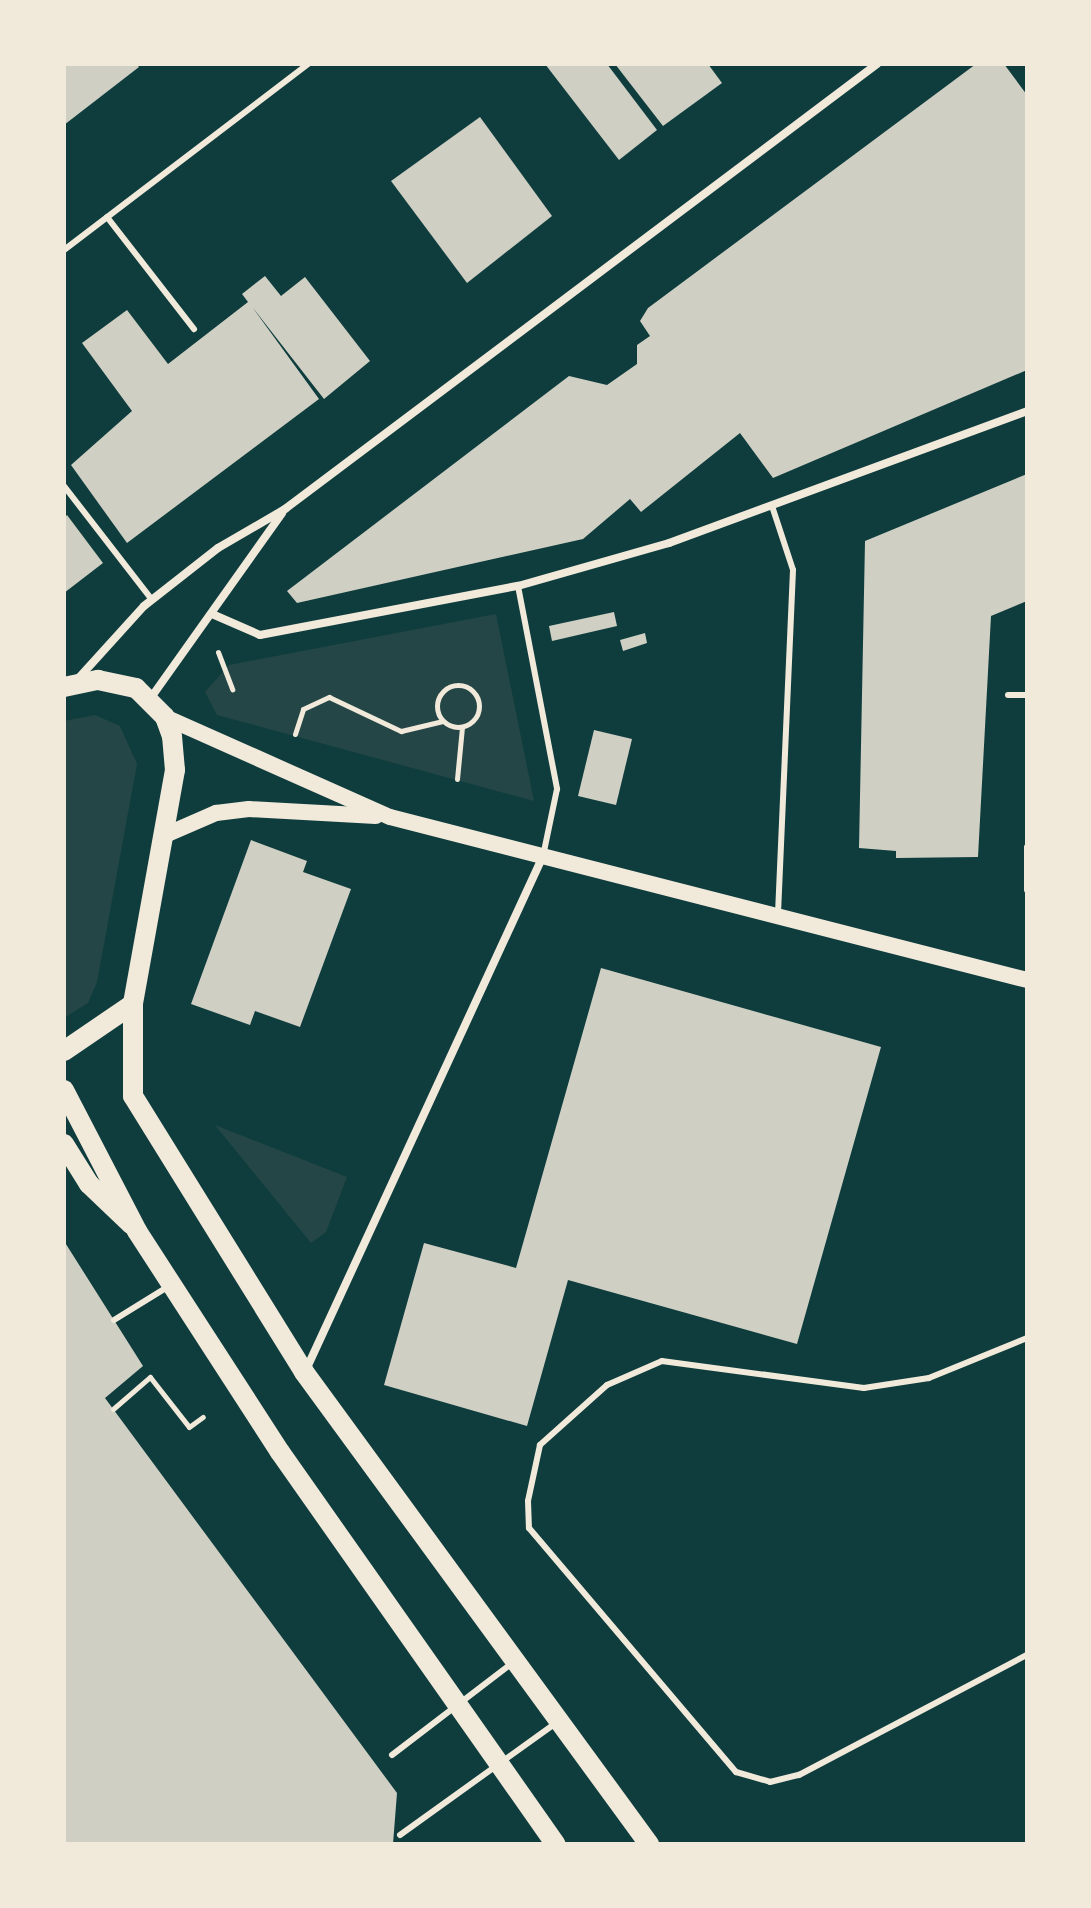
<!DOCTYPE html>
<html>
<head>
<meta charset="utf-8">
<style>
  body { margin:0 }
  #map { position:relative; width:1091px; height:1908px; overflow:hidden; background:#0f3d3e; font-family:Mulish,sans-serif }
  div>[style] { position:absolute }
  .green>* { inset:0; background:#244646 }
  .building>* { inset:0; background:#cfcfc3 }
  .path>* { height:5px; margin:-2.5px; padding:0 2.5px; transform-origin:2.5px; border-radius:2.5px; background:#f1e9da }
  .path>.ring { margin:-2.5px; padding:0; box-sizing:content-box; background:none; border:5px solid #f1e9da; border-radius:50% }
  .service>* { height:6px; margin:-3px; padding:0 3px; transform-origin:3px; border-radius:3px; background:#f1e9da }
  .minor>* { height:8px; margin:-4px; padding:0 4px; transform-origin:4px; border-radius:4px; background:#f1e9da }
  .secondary>* { height:16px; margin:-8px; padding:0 8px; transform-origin:8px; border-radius:8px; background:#f1e9da }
  .primary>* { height:20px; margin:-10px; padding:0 10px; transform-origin:10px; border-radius:10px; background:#f1e9da }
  span { translate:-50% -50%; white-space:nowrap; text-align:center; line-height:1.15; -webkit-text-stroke:6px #f1e9da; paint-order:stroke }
  .frame { position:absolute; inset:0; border:66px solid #f1e9da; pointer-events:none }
</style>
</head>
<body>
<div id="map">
  <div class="green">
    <div style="clip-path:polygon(496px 614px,534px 801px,217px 715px,205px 692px,229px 665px)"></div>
    <div style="clip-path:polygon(95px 715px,120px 726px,137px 764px,97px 982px,88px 1003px,64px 1018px,64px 721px)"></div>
    <div style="clip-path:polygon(215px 1125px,347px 1177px,326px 1232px,311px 1243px)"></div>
  </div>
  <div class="building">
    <div style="clip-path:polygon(64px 64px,136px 64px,139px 67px,64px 125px)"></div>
    <div style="clip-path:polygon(545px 64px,607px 64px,657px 130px,619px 160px)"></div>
    <div style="clip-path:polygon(615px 64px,708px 64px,722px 83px,663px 126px)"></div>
    <div style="clip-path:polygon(976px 64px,1004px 64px,1027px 95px,1027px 370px,773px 478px,740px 433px,641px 512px,630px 499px,583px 539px,297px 603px,287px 591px,569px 376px,607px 385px,637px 364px,637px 345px,650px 336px,640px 321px,648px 308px)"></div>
    <div style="clip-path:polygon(480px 117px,552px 216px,467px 283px,391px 181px)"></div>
    <div style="clip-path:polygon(265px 276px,281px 296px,305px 277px,370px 361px,324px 399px,253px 308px,319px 399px,127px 543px,71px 465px,132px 411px,82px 343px,127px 310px,168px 364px,248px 302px,242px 294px)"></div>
    <div style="clip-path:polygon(1027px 474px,1027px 601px,991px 616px,978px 857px,896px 858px,896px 851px,859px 848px,865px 541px)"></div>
    <div style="clip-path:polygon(67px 515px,103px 563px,64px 593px,64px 518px)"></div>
    <div style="clip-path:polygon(614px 612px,617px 626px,552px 641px,549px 626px)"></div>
    <div style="clip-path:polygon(645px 633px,647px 643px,623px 651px,620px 640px)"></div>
    <div style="clip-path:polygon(594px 730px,632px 739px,616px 805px,578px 796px)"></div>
    <div style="clip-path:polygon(251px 840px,307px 861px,303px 872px,351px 889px,300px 1027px,255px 1011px,250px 1025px,191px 1004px)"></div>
    <div style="clip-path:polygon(601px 968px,881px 1047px,797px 1344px,568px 1280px,527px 1426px,384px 1385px,424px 1243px,516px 1268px)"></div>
    <div style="clip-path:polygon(64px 1241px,143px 1366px,105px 1398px,397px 1793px,393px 1844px,64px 1844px)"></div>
  </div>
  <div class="path">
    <div style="left:218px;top:652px;width:40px;rotate:69deg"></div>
    <div class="ring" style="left:437px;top:685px;width:37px;height:37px"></div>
    <div style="left:295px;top:734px;width:26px;rotate:-72deg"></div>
    <div style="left:303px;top:709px;width:29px;rotate:-25deg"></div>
    <div style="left:329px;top:697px;width:80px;rotate:25.3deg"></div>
    <div style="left:401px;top:731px;width:43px;rotate:-13.4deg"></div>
    <div style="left:457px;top:779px;width:52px;rotate:-84.5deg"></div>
    <div style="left:113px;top:1409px;width:49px;rotate:-40.9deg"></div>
    <div style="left:150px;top:1377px;width:63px;rotate:52deg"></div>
    <div style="left:189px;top:1427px;width:17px;rotate:-36deg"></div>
  </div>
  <div class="service">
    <div style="left:107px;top:217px;width:142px;rotate:52.2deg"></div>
    <div style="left:64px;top:250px;width:307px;rotate:-37.3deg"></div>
    <div style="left:64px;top:486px;width:144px;rotate:52.3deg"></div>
    <div style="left:772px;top:506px;width:67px;rotate:71.8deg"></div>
    <div style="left:793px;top:570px;width:346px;rotate:92.5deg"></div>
    <div style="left:518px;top:586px;width:207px;rotate:79.1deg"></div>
    <div style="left:557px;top:789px;width:68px;rotate:101.8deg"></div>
    <div style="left:1008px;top:695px;width:19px"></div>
    <div style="left:1027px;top:847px;width:43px;rotate:90deg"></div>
    <div style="left:114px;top:1320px;width:65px;rotate:-31.7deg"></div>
    <div style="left:1027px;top:1338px;width:106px;rotate:157.8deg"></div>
    <div style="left:929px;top:1378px;width:66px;rotate:171.3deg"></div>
    <div style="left:864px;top:1388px;width:204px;rotate:-172.4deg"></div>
    <div style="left:662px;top:1361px;width:60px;rotate:156.4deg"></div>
    <div style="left:607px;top:1385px;width:90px;rotate:138.2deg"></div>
    <div style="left:540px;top:1445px;width:57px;rotate:102.1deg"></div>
    <div style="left:528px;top:1501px;width:27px;rotate:88deg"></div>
    <div style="left:529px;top:1528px;width:320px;rotate:49.7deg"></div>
    <div style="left:736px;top:1772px;width:35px;rotate:16deg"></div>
    <div style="left:770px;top:1782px;width:30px;rotate:-14deg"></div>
    <div style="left:799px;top:1775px;width:258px;rotate:-27.8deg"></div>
    <div style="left:392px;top:1755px;width:150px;rotate:-37.4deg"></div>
    <div style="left:400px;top:1835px;width:192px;rotate:-35.7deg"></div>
  </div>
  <div class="minor">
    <div style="left:212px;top:614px;width:52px;rotate:23.6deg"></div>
    <div style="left:260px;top:635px;width:263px;rotate:-10.8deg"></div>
    <div style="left:518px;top:586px;width:157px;rotate:-15.9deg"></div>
    <div style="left:669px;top:543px;width:382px;rotate:-20.2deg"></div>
    <div style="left:76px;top:681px;width:101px;rotate:-47.8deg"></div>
    <div style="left:144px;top:606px;width:94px;rotate:-38.1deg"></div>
    <div style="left:218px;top:548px;width:78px;rotate:-30.2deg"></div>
    <div style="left:285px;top:509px;width:741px;rotate:-36.93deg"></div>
    <div style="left:150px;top:699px;width:228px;rotate:-54.6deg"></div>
    <div style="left:305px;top:1372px;width:568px;rotate:-65.24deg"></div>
  </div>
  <div class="secondary">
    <div style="left:165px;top:717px;width:246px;rotate:24deg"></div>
    <div style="left:390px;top:817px;width:658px;rotate:14.35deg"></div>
    <div style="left:163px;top:836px;width:58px;rotate:-23.5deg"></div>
    <div style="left:216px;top:813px;width:33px;rotate:-7deg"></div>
    <div style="left:249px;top:809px;width:127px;rotate:3.2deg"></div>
  </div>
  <div class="primary">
    <div style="left:64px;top:687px;width:35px;rotate:-12deg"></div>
    <div style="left:98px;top:680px;width:39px;rotate:12deg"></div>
    <div style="left:136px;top:688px;width:41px;rotate:45deg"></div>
    <div style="left:165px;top:717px;width:20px;rotate:70deg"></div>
    <div style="left:172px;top:736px;width:34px;rotate:85deg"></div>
    <div style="left:175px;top:770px;width:238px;rotate:100.2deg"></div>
    <div style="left:133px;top:1004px;width:92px;rotate:90deg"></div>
    <div style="left:133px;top:1096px;width:325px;rotate:58.2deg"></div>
    <div style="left:304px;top:1372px;width:585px;rotate:53.84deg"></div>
    <div style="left:64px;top:1051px;width:83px;rotate:-34.3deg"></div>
    <div style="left:64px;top:1090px;width:159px;rotate:62.6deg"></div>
    <div style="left:137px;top:1231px;width:263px;rotate:57.1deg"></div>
    <div style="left:280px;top:1452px;width:479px;rotate:54.9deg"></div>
    <div style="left:64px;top:1144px;width:47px;rotate:58deg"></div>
    <div style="left:89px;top:1184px;width:59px;rotate:43.6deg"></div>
  </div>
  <div class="frame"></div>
</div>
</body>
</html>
